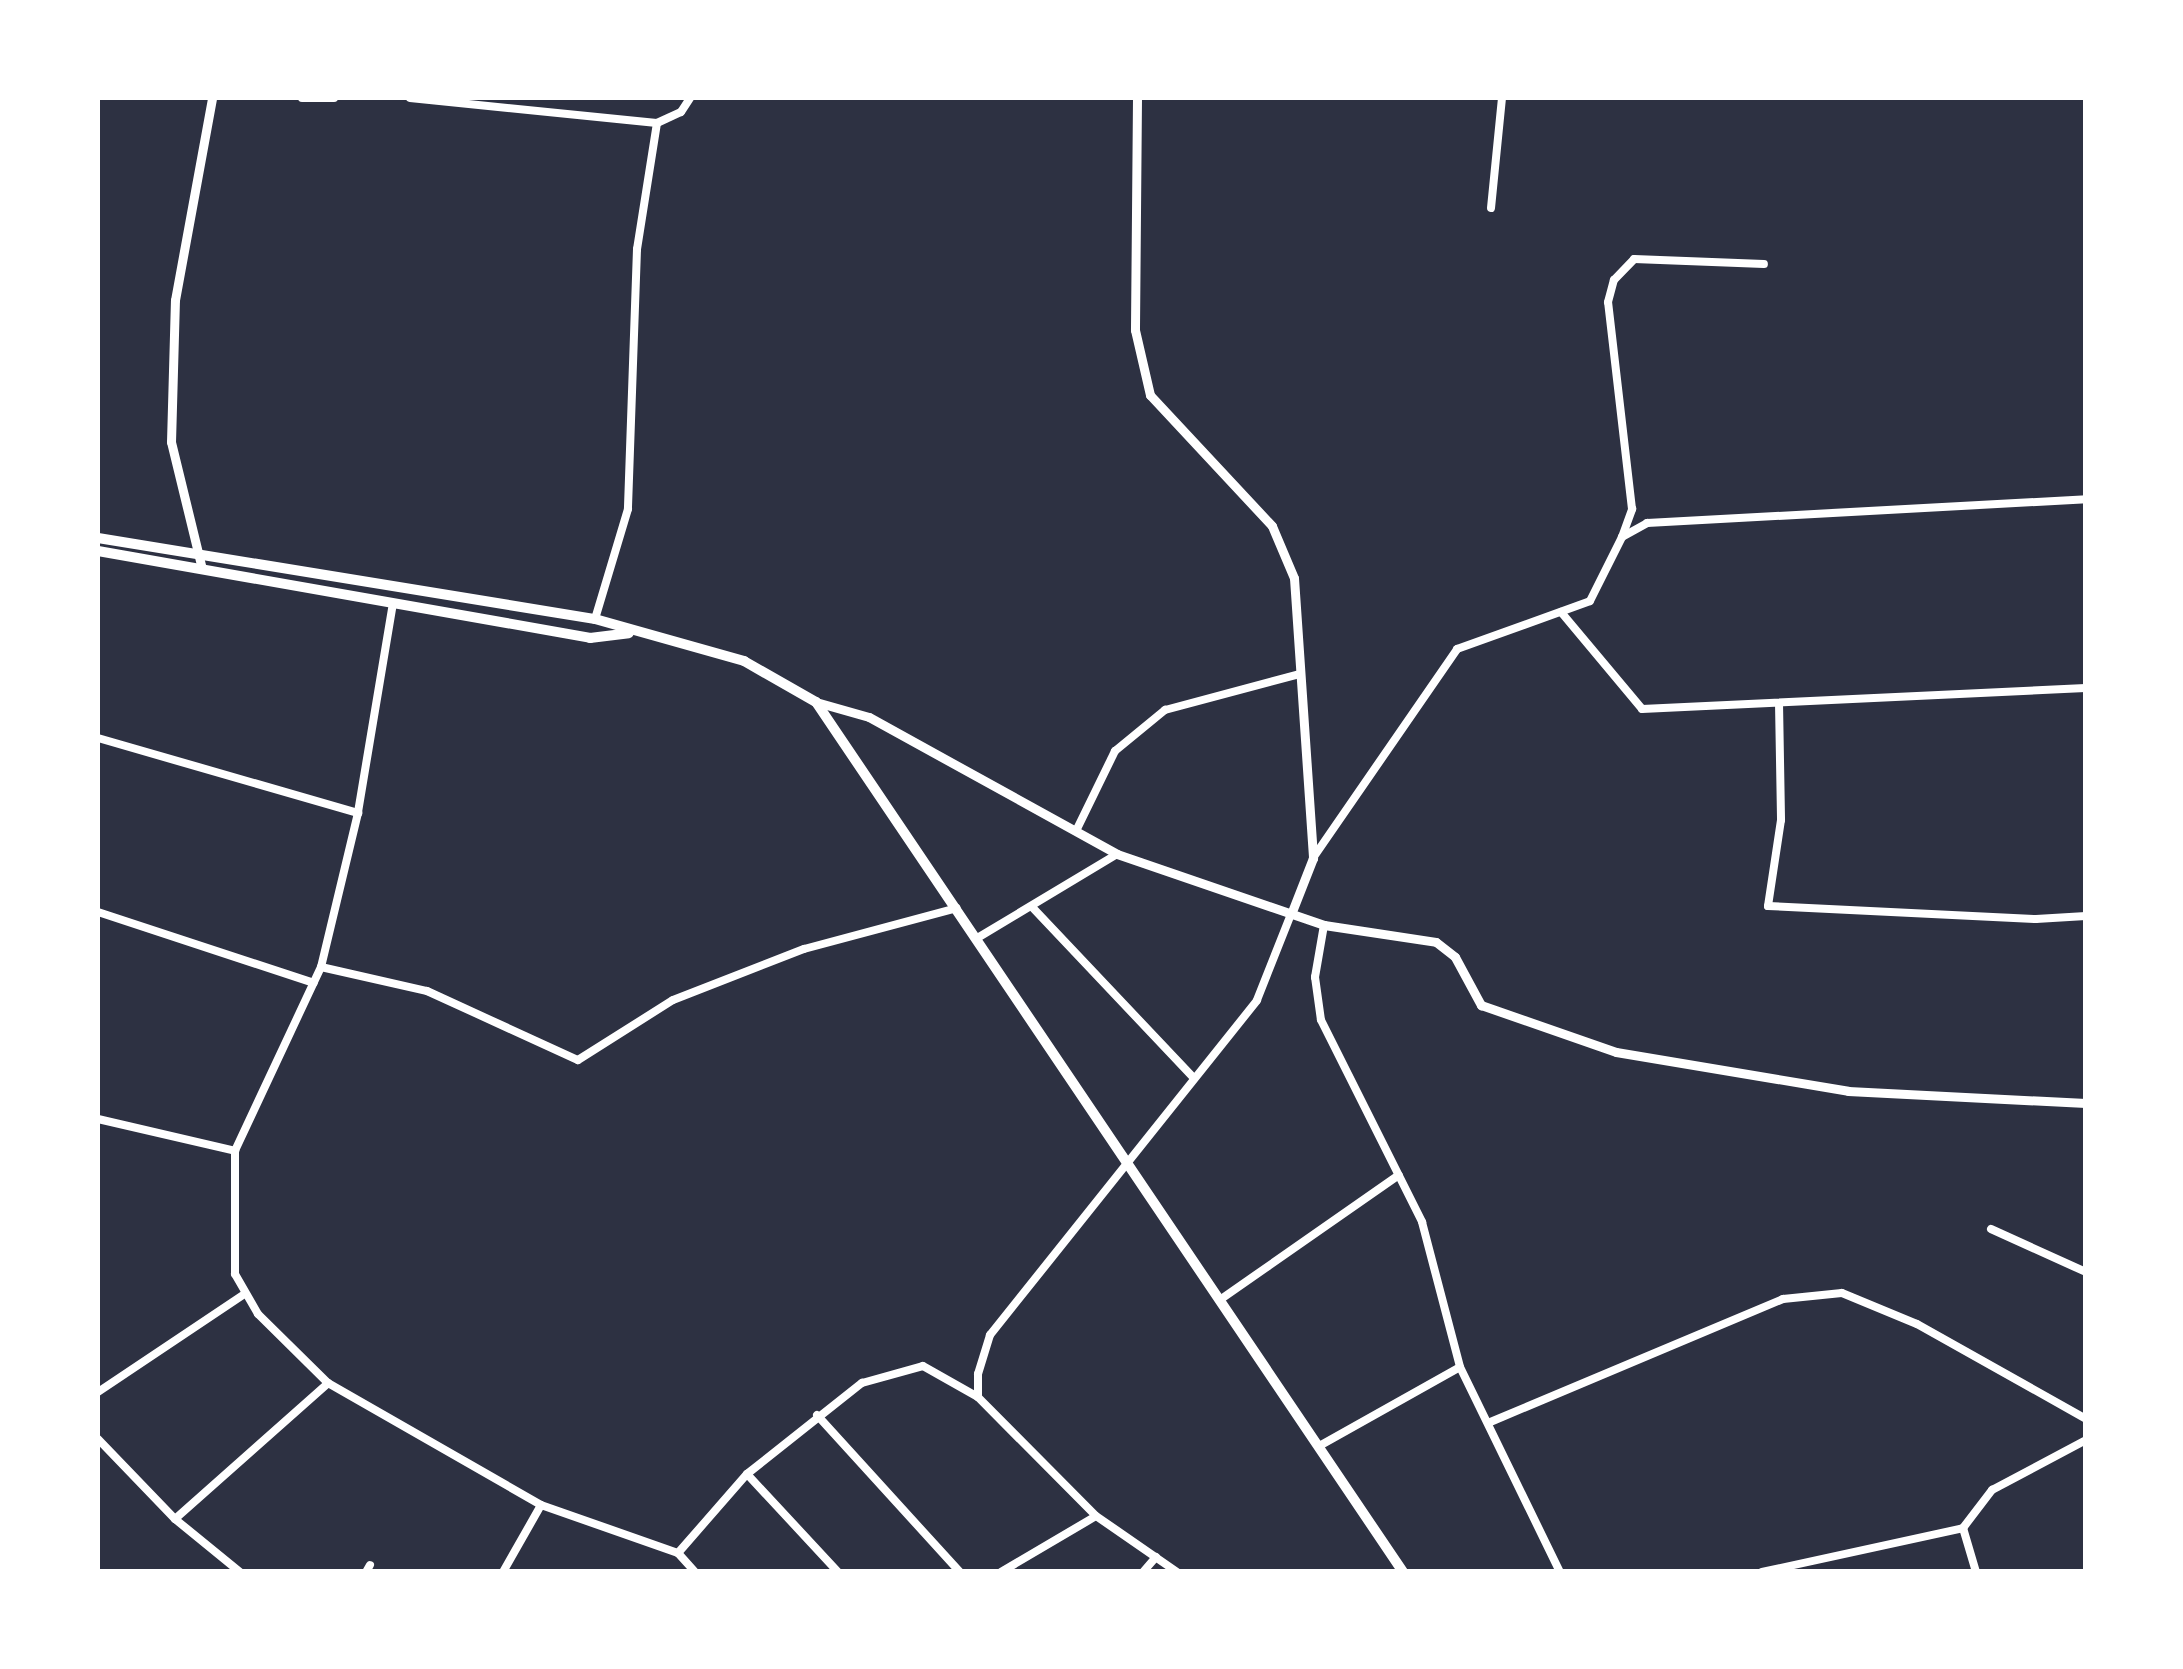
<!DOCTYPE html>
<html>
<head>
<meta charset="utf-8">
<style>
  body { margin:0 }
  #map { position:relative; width:2183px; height:1669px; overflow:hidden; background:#2d3142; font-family:"Archivo Narrow",sans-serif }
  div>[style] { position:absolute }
  .minor>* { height:8px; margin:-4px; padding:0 4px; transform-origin:4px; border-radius:4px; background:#fff }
  .tertiary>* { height:9px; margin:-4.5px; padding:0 4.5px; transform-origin:4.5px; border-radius:4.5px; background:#fff }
  .secondary>* { height:10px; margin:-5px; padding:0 5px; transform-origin:5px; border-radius:5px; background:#fff }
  span { translate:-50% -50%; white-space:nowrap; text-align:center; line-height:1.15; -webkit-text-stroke:9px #fff; paint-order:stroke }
  .frame { position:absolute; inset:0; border:100px solid #fff; pointer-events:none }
</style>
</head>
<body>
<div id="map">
  <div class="minor">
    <div style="left:302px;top:98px;width:32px"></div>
    <div style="left:410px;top:98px;width:248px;rotate:5.8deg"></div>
    <div style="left:657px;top:123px;width:128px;rotate:99deg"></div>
    <div style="left:637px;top:249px;width:260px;rotate:92deg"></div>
    <div style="left:628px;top:509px;width:115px;rotate:106.7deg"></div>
    <div style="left:657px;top:123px;width:26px;rotate:-25deg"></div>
    <div style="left:681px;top:112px;width:17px;rotate:-57deg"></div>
    <div style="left:1491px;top:208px;width:111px;rotate:-84.3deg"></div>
    <div style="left:1622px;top:537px;width:30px;rotate:-70deg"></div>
    <div style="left:1632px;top:509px;width:208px;rotate:-96.6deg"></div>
    <div style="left:1608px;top:302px;width:23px;rotate:-75deg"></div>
    <div style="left:1614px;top:280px;width:29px;rotate:-46deg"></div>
    <div style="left:1634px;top:259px;width:130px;rotate:2.2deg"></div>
    <div style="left:393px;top:603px;width:213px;rotate:99.5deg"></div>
    <div style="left:358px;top:813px;width:158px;rotate:103.5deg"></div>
    <div style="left:321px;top:967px;width:203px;rotate:115.1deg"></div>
    <div style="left:235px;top:1151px;width:123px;rotate:90deg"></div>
    <div style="left:235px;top:1274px;width:46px;rotate:60.1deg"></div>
    <div style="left:258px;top:1314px;width:98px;rotate:44.6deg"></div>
    <div style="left:328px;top:1383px;width:245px;rotate:29.8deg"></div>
    <div style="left:541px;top:1505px;width:145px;rotate:19.3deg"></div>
    <div style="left:678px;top:1553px;width:25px;rotate:48deg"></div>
    <div style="left:1561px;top:612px;width:126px;rotate:50.1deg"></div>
    <div style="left:1642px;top:709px;width:444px;rotate:-2.7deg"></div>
    <div style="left:1779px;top:703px;width:117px;rotate:89deg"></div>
    <div style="left:1781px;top:820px;width:87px;rotate:98.6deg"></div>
    <div style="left:1768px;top:906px;width:268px;rotate:2.8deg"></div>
    <div style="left:2036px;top:919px;width:50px;rotate:-3.4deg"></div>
    <div style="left:98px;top:738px;width:271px;rotate:16.1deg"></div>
    <div style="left:1076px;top:831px;width:89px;rotate:-64deg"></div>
    <div style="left:1115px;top:751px;width:65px;rotate:-39.4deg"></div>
    <div style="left:1165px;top:710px;width:139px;rotate:-15deg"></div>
    <div style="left:1313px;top:858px;width:254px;rotate:-55.4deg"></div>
    <div style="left:1457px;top:649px;width:141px;rotate:-19.8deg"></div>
    <div style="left:1590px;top:601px;width:72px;rotate:-63.4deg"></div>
    <div style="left:1622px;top:537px;width:29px;rotate:-29deg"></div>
    <div style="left:1647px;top:523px;width:440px;rotate:-3.1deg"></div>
    <div style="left:1033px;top:908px;width:234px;rotate:46.6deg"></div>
    <div style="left:98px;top:912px;width:227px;rotate:18.2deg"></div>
    <div style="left:1324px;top:925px;width:53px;rotate:99.8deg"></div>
    <div style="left:1315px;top:977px;width:43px;rotate:82.1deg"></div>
    <div style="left:1321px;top:1020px;width:226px;rotate:63.4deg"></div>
    <div style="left:1422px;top:1222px;width:150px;rotate:75.3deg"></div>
    <div style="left:1460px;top:1367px;width:228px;rotate:64deg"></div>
    <div style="left:979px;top:937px;width:161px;rotate:-31deg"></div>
    <div style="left:321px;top:967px;width:109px;rotate:12.8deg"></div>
    <div style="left:427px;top:991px;width:166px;rotate:24.6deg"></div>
    <div style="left:578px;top:1060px;width:112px;rotate:-32.3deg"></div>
    <div style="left:673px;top:1000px;width:141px;rotate:-21.3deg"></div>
    <div style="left:804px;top:949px;width:158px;rotate:-15deg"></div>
    <div style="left:98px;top:1119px;width:141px;rotate:13.1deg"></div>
    <div style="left:1991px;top:1229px;width:104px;rotate:24.4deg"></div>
    <div style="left:1224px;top:1297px;width:213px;rotate:-34.9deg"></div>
    <div style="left:98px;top:1392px;width:174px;rotate:-33.8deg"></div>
    <div style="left:817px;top:1415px;width:212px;rotate:47.7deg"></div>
    <div style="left:1488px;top:1423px;width:320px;rotate:-22.8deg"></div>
    <div style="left:1783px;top:1299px;width:59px;rotate:-5.8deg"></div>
    <div style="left:1842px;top:1293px;width:81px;rotate:22.5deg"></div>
    <div style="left:1917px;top:1324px;width:194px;rotate:29.3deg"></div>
    <div style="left:98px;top:1439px;width:111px;rotate:46.1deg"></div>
    <div style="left:175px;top:1519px;width:84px;rotate:39.2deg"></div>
    <div style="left:1321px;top:1445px;width:159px;rotate:-29.3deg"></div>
    <div style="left:747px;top:1474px;width:134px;rotate:47.1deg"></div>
    <div style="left:175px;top:1519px;width:205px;rotate:-41.6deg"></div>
    <div style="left:1963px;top:1528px;width:46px;rotate:73.5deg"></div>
    <div style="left:678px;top:1553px;width:105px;rotate:-48.9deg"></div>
    <div style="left:747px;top:1474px;width:147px;rotate:-38.4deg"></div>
    <div style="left:862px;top:1383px;width:63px;rotate:-15.6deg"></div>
    <div style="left:923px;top:1366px;width:63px;rotate:29.4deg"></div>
    <div style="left:366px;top:1572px;width:8px;rotate:-60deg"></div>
    <div style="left:503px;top:1572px;width:77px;rotate:-60.4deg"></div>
    <div style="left:1001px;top:1572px;width:110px;rotate:-30.5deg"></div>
    <div style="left:1143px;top:1572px;width:20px;rotate:-49deg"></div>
    <div style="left:1177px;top:1572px;width:98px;rotate:-145.3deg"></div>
    <div style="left:1096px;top:1516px;width:168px;rotate:-134.8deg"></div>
    <div style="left:978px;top:1397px;width:23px;rotate:-90deg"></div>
    <div style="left:978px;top:1374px;width:41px;rotate:-72.9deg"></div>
    <div style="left:990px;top:1335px;width:428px;rotate:-51.4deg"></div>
    <div style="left:1257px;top:1000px;width:92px;rotate:-68.4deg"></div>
    <div style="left:1762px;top:1572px;width:206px;rotate:-12.3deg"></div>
    <div style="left:1963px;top:1528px;width:48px;rotate:-52.7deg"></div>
    <div style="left:1992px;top:1490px;width:106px;rotate:-28deg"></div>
  </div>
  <div class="tertiary">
    <div style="left:1137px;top:98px;width:232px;rotate:90.5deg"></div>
    <div style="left:1135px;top:330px;width:67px;rotate:77deg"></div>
    <div style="left:1150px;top:395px;width:179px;rotate:47deg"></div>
    <div style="left:1272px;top:526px;width:56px;rotate:67.1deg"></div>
    <div style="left:1294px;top:578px;width:281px;rotate:86.1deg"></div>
    <div style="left:1313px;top:858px;width:60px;rotate:111.4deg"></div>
    <div style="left:202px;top:569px;width:131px;rotate:-103.7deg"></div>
    <div style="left:171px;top:442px;width:142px;rotate:-88.4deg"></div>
    <div style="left:175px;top:300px;width:205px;rotate:-79.6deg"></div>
    <div style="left:816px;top:702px;width:55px;rotate:15.8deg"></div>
    <div style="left:869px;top:717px;width:283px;rotate:28.9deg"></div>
    <div style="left:1117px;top:854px;width:219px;rotate:18.9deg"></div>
    <div style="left:1324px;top:925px;width:113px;rotate:8.6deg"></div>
    <div style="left:1436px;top:942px;width:24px;rotate:38deg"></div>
    <div style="left:1455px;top:957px;width:55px;rotate:61.6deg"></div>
    <div style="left:1481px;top:1005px;width:143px;rotate:19.2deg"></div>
    <div style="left:1616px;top:1052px;width:235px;rotate:9.5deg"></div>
    <div style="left:1848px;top:1091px;width:238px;rotate:2.9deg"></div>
  </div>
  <div class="secondary">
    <div style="left:98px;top:538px;width:504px;rotate:9.26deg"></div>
    <div style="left:595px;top:619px;width:155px;rotate:15.7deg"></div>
    <div style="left:744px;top:661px;width:83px;rotate:29.7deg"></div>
    <div style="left:816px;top:702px;width:1050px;rotate:55.99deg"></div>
    <div style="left:98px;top:551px;width:500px;rotate:10deg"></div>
    <div style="left:590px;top:638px;width:39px;rotate:-7deg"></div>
  </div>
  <div class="frame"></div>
</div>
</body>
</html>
